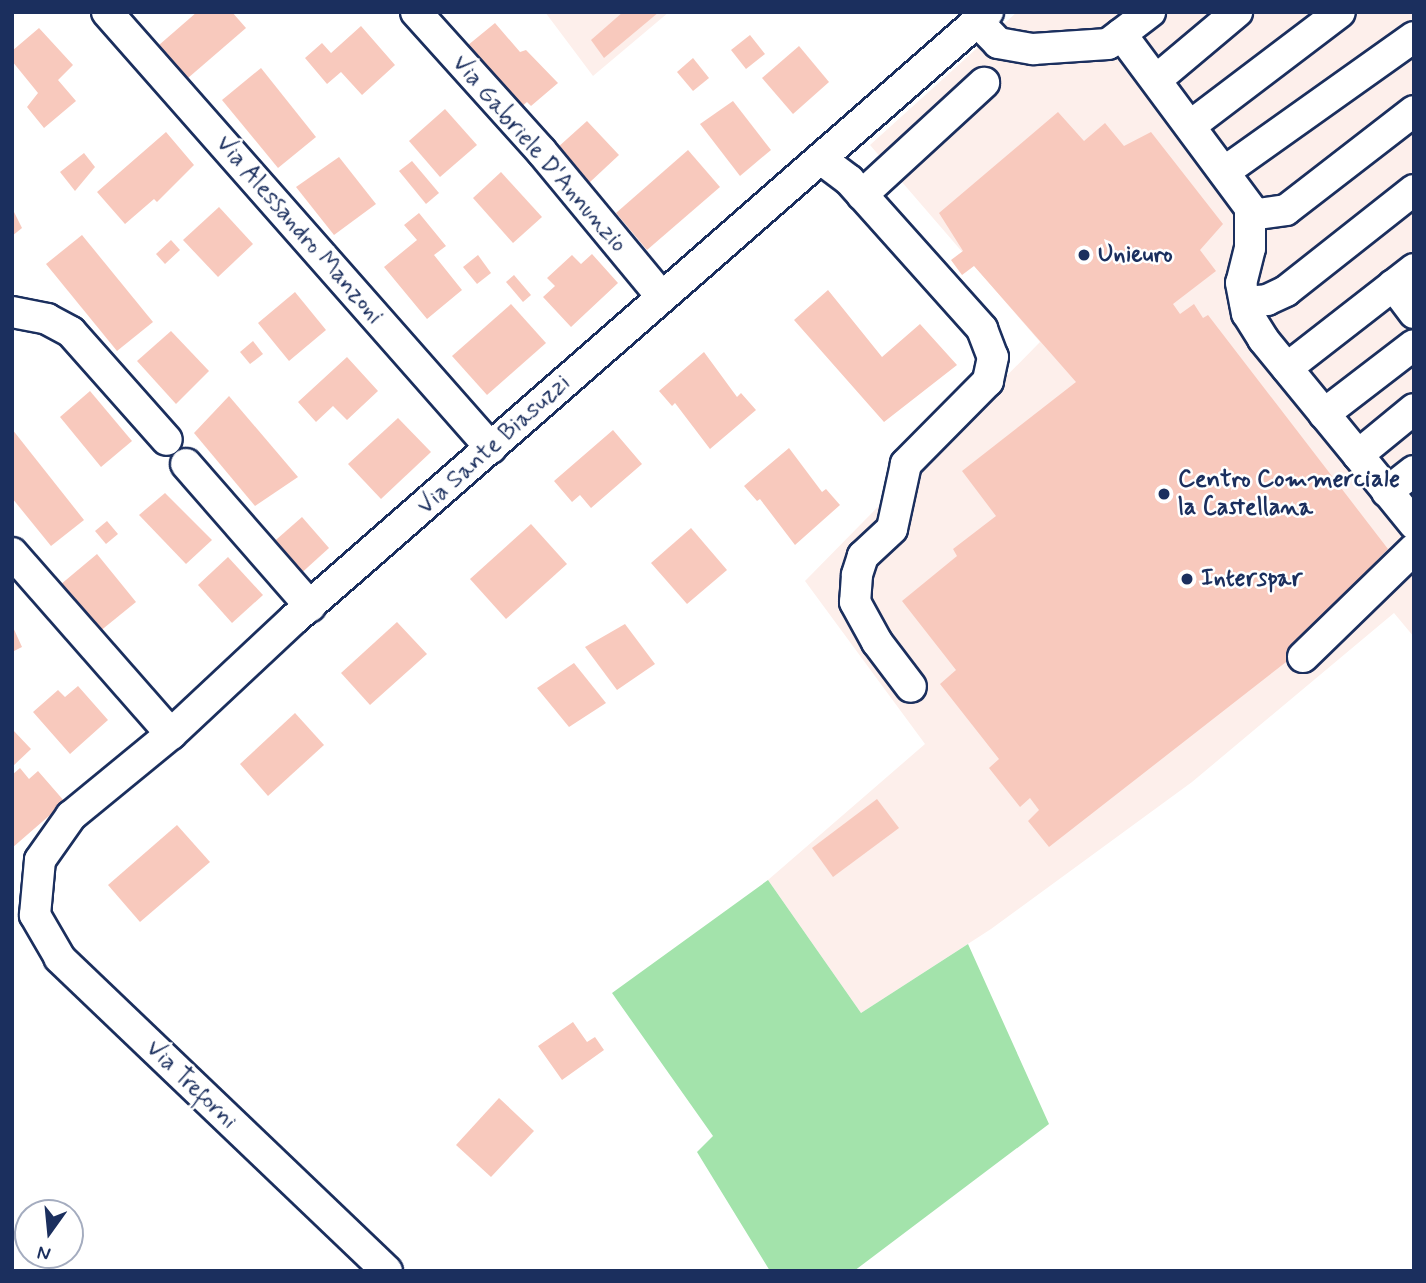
<!DOCTYPE html>
<html>
<head>
<meta charset="utf-8">
<style>
  body { margin:0 }
  #map { position:relative; width:1426px; height:1283px; overflow:hidden; background:#fff; font-family:Mynerve,sans-serif }
  div>[style] { position:absolute }
  .built>* { inset:0; background:#fdefeb }
  .green>* { inset:0; background:#a3e3ab }
  .building>* { inset:0; background:#f8c9bd }
  .roads { filter:drop-shadow(2px 0 #1b2f5e) drop-shadow(-2px 0 #1b2f5e) drop-shadow(0 2px #1b2f5e) drop-shadow(0 -2px #1b2f5e) }
  .minor>* { height:30px; margin:-15px; padding:0 15px; transform-origin:15px; border-radius:15px; background:#fff }
  .dots>* { width:19px; height:19px; translate:-50% -50%; box-sizing:border-box; border:4px solid #fff; border-radius:50% }
  span { translate:-50% -50%; white-space:nowrap; text-align:center; line-height:1.15; -webkit-text-stroke:5px #fff; paint-order:stroke }
  .street-label { font-size:24px; color:#1b2f5e }
  .poi-label { font-size:24px; color:#1b2f5e; font-weight:700 }
  .left { translate:0 -50%; text-align:left }
  .frame { position:absolute; inset:0; border:14px solid #1b2f5e; pointer-events:none }
  .north { position:absolute; left:14px; top:1199px; width:70px; height:70px; box-sizing:border-box; background:#fff; border:2px solid #a4acbf; border-radius:50%; rotate:195deg; font-size:19px; font-weight:700; line-height:28px; text-align:center; color:#1b2f5e }
  .north::after { content:''; display:block; margin:auto; width:24px; height:32px; background:#1b2f5e; clip-path:polygon(50% 0,100% 100%,50% 72%,0 100%) }
</style>
</head>
<body>
<div id="map">
  <div class="built">
    <div style="clip-path:polygon(545px 12px,669px 12px,593px 76px)"></div>
    <div style="clip-path:polygon(1017px 12px,1414px 12px,1414px 637px,1394px 613px,1192px 782px,991px 929px,861px 1013px,768px 880px,925px 744px,805px 581px,1040px 342px,870px 145px)"></div>
  </div>
  <div class="green">
    <div style="clip-path:polygon(768px 880px,861px 1013px,968px 944px,1049px 1124px,854px 1271px,770px 1271px,697px 1152px,713px 1136px,612px 993px)"></div>
  </div>
  <div class="building">
    <div style="clip-path:polygon(197px 12px,232px 12px,246px 28px,188px 78px,159px 45px)"></div>
    <div style="clip-path:polygon(623px 12px,659px 12px,604px 58px,591px 40px)"></div>
    <div style="clip-path:polygon(495px 23px,520px 52px,526px 50px,558px 83px,531px 106px,527px 102px,514px 113px,462px 50px)"></div>
    <div style="clip-path:polygon(361px 26px,395px 65px,362px 95px,341px 72px,327px 84px,305px 58px,322px 43px,331px 53px)"></div>
    <div style="clip-path:polygon(39px 28px,73px 65px,58px 80px,76px 101px,44px 128px,27px 107px,38px 93px,12px 61px,12px 51px)"></div>
    <div style="clip-path:polygon(750px 35px,765px 54px,746px 69px,731px 50px)"></div>
    <div style="clip-path:polygon(799px 46px,829px 82px,793px 114px,762px 78px)"></div>
    <div style="clip-path:polygon(693px 58px,709px 78px,693px 91px,677px 72px)"></div>
    <div style="clip-path:polygon(261px 68px,316px 137px,278px 168px,222px 100px)"></div>
    <div style="clip-path:polygon(733px 101px,771px 150px,740px 176px,700px 124px)"></div>
    <div style="clip-path:polygon(445px 109px,477px 145px,440px 177px,409px 141px)"></div>
    <div style="clip-path:polygon(1058px 112px,1084px 141px,1105px 123px,1124px 146px,1151px 132px,1223px 224px,1200px 250px,1216px 271px,1173px 304px,1180px 314px,1194px 304px,1203px 318px,1208px 315px,1388px 549px,1376px 561px,1383px 573px,1340px 620px,1049px 847px,1028px 821px,1039px 810px,1030px 798px,1020px 807px,989px 768px,999px 759px,940px 684px,956px 670px,902px 601px,957px 556px,953px 549px,996px 516px,962px 471px,1076px 382px,974px 266px,962px 275px,951px 260px,963px 251px,939px 213px)"></div>
    <div style="clip-path:polygon(587px 121px,619px 155px,589px 183px,557px 148px)"></div>
    <div style="clip-path:polygon(166px 132px,194px 165px,157px 202px,154px 199px,125px 224px,97px 192px)"></div>
    <div style="clip-path:polygon(688px 150px,720px 187px,647px 250px,616px 213px)"></div>
    <div style="clip-path:polygon(84px 153px,95px 167px,75px 191px,60px 172px)"></div>
    <div style="clip-path:polygon(339px 157px,376px 204px,334px 235px,296px 187px)"></div>
    <div style="clip-path:polygon(412px 161px,439px 193px,426px 204px,399px 171px)"></div>
    <div style="clip-path:polygon(501px 172px,542px 217px,513px 243px,473px 198px)"></div>
    <div style="clip-path:polygon(219px 207px,253px 244px,218px 277px,183px 240px)"></div>
    <div style="clip-path:polygon(12px 208px,22px 228px,12px 236px)"></div>
    <div style="clip-path:polygon(419px 213px,446px 246px,434px 255px,462px 290px,427px 319px,384px 267px,417px 240px,404px 225px)"></div>
    <div style="clip-path:polygon(82px 235px,153px 322px,117px 351px,46px 264px)"></div>
    <div style="clip-path:polygon(171px 240px,180px 250px,165px 264px,156px 254px)"></div>
    <div style="clip-path:polygon(592px 254px,618px 283px,571px 327px,543px 297px,555px 286px,547px 278px,572px 255px,581px 264px)"></div>
    <div style="clip-path:polygon(478px 255px,491px 273px,477px 284px,463px 267px)"></div>
    <div style="clip-path:polygon(514px 275px,531px 295px,523px 302px,506px 282px)"></div>
    <div style="clip-path:polygon(828px 290px,882px 357px,920px 324px,957px 365px,884px 422px,794px 320px)"></div>
    <div style="clip-path:polygon(295px 292px,326px 330px,289px 361px,258px 323px)"></div>
    <div style="clip-path:polygon(511px 304px,546px 343px,487px 395px,452px 356px)"></div>
    <div style="clip-path:polygon(171px 331px,209px 371px,176px 404px,137px 361px)"></div>
    <div style="clip-path:polygon(253px 341px,263px 354px,250px 364px,240px 352px)"></div>
    <div style="clip-path:polygon(704px 352px,737px 397px,741px 393px,756px 410px,710px 449px,675px 403px,672px 406px,659px 391px)"></div>
    <div style="clip-path:polygon(347px 357px,378px 391px,347px 420px,333px 406px,316px 422px,298px 402px)"></div>
    <div style="clip-path:polygon(90px 391px,132px 441px,101px 467px,60px 417px)"></div>
    <div style="clip-path:polygon(229px 396px,298px 477px,255px 506px,194px 433px)"></div>
    <div style="clip-path:polygon(398px 418px,431px 452px,381px 499px,348px 464px)"></div>
    <div style="clip-path:polygon(12px 429px,84px 520px,51px 546px,12px 498px)"></div>
    <div style="clip-path:polygon(613px 430px,642px 464px,591px 508px,580px 495px,572px 502px,554px 481px)"></div>
    <div style="clip-path:polygon(789px 448px,822px 492px,826px 489px,840px 505px,795px 545px,760px 499px,757px 501px,744px 486px)"></div>
    <div style="clip-path:polygon(165px 493px,212px 540px,186px 564px,139px 515px)"></div>
    <div style="clip-path:polygon(302px 517px,329px 548px,297px 577px,269px 546px)"></div>
    <div style="clip-path:polygon(107px 521px,118px 534px,106px 544px,95px 531px)"></div>
    <div style="clip-path:polygon(531px 524px,567px 564px,506px 619px,470px 579px)"></div>
    <div style="clip-path:polygon(691px 528px,727px 570px,687px 604px,651px 563px)"></div>
    <div style="clip-path:polygon(97px 554px,136px 602px,99px 632px,60px 585px)"></div>
    <div style="clip-path:polygon(228px 557px,263px 595px,232px 623px,198px 585px)"></div>
    <div style="clip-path:polygon(397px 622px,427px 654px,370px 705px,341px 673px)"></div>
    <div style="clip-path:polygon(625px 624px,655px 664px,617px 690px,585px 647px)"></div>
    <div style="clip-path:polygon(12px 625px,22px 647px,12px 652px)"></div>
    <div style="clip-path:polygon(574px 663px,606px 703px,569px 727px,537px 688px)"></div>
    <div style="clip-path:polygon(78px 686px,108px 720px,70px 754px,33px 712px,58px 690px,65px 697px)"></div>
    <div style="clip-path:polygon(295px 713px,324px 745px,268px 796px,240px 764px)"></div>
    <div style="clip-path:polygon(12px 729px,31px 749px,12px 767px)"></div>
    <div style="clip-path:polygon(20px 768px,29px 779px,38px 771px,65px 802px,12px 848px,12px 775px)"></div>
    <div style="clip-path:polygon(877px 799px,899px 828px,833px 877px,812px 848px)"></div>
    <div style="clip-path:polygon(177px 825px,210px 862px,140px 922px,108px 885px)"></div>
    <div style="clip-path:polygon(573px 1022px,587px 1042px,595px 1037px,604px 1050px,562px 1080px,538px 1046px)"></div>
    <div style="clip-path:polygon(499px 1098px,534px 1131px,491px 1177px,456px 1145px)"></div>
  </div>
  <div class="roads">
    <div class="minor">
      <div style="left:107px;top:12px;width:581px;rotate:48.63deg"></div>
      <div style="left:416px;top:12px;width:188px;rotate:48deg"></div>
      <div style="left:542px;top:152px;width:187px;rotate:50.4deg"></div>
      <div style="left:978px;top:22px;width:29px;rotate:46deg"></div>
      <div style="left:998px;top:43px;width:36px;rotate:10deg"></div>
      <div style="left:1033px;top:49px;width:75px;rotate:-3.8deg"></div>
      <div style="left:1108px;top:44px;width:53px;rotate:-37.3deg"></div>
      <div style="left:1121px;top:34px;width:217px;rotate:53.4deg"></div>
      <div style="left:1250px;top:208px;width:40px;rotate:90deg"></div>
      <div style="left:1250px;top:248px;width:36px;rotate:104deg"></div>
      <div style="left:1241px;top:283px;width:31px;rotate:79deg"></div>
      <div style="left:1247px;top:313px;width:31px;rotate:58deg"></div>
      <div style="left:1263px;top:339px;width:150px;rotate:50.7deg"></div>
      <div style="left:1358px;top:455px;width:72px;rotate:-39.4deg"></div>
      <div style="left:1156px;top:80px;width:106px;rotate:-40deg"></div>
      <div style="left:1190px;top:126px;width:188px;rotate:-37.2deg"></div>
      <div style="left:821px;top:159px;width:35px;rotate:37deg"></div>
      <div style="left:849px;top:180px;width:200px;rotate:48.2deg"></div>
      <div style="left:982px;top:329px;width:30px;rotate:69deg"></div>
      <div style="left:993px;top:357px;width:25px;rotate:102deg"></div>
      <div style="left:988px;top:381px;width:117px;rotate:134.7deg"></div>
      <div style="left:906px;top:464px;width:66px;rotate:102.2deg"></div>
      <div style="left:892px;top:529px;width:40px;rotate:137deg"></div>
      <div style="left:863px;top:556px;width:20px;rotate:108deg"></div>
      <div style="left:857px;top:575px;width:27px;rotate:94deg"></div>
      <div style="left:855px;top:602px;width:46px;rotate:61.2deg"></div>
      <div style="left:877px;top:642px;width:56px;rotate:52.9deg"></div>
      <div style="left:1224px;top:172px;width:233px;rotate:-35.4deg"></div>
      <div style="left:862px;top:195px;width:166px;rotate:-42.6deg"></div>
      <div style="left:1251px;top:215px;width:35px;rotate:-8deg"></div>
      <div style="left:1286px;top:210px;width:162px;rotate:-37.7deg"></div>
      <div style="left:1393px;top:285px;width:35px;rotate:53deg"></div>
      <div style="left:1245px;top:302px;width:22px;rotate:-5deg"></div>
      <div style="left:1267px;top:300px;width:21px;rotate:-25deg"></div>
      <div style="left:1286px;top:291px;width:163px;rotate:-38.3deg"></div>
      <div style="left:12px;top:312px;width:36px;rotate:11deg"></div>
      <div style="left:47px;top:319px;width:27px;rotate:28deg"></div>
      <div style="left:71px;top:332px;width:144px;rotate:48.4deg"></div>
      <div style="left:1287px;top:368px;width:161px;rotate:-37.9deg"></div>
      <div style="left:1324px;top:414px;width:113px;rotate:-37.5deg"></div>
      <div style="left:1358px;top:455px;width:89px;rotate:50.9deg"></div>
      <div style="left:186px;top:464px;width:189px;rotate:48.9deg"></div>
      <div style="left:1387px;top:492px;width:34px;rotate:-38deg"></div>
      <div style="left:12px;top:553px;width:241px;rotate:48.7deg"></div>
      <div style="left:1303px;top:657px;width:155px;rotate:-44.2deg"></div>
      <div style="left:387px;top:1271px;width:453px;rotate:-136.3deg"></div>
      <div style="left:60px;top:958px;width:50px;rotate:-120.2deg"></div>
      <div style="left:35px;top:915px;width:55px;rotate:-84.8deg"></div>
      <div style="left:40px;top:860px;width:54px;rotate:-54.8deg"></div>
      <div style="left:71px;top:816px;width:129px;rotate:-39.4deg"></div>
      <div style="left:171px;top:734px;width:168px;rotate:-43.1deg"></div>
      <div style="left:294px;top:619px;width:922px;rotate:-41.17deg"></div>
    </div>
  </div>
  <div class="dots">
    <div style="left:1084px;top:255px;background:#1b2f5e"></div>
    <div style="left:1164px;top:494px;background:#1b2f5e"></div>
    <div style="left:1187px;top:579px;background:#1b2f5e"></div>
  </div>
  <div class="street-label">
    <span style="left:539px;top:154px;rotate:49deg">Via Gabriele D'Annunzio</span>
    <span style="left:299px;top:230px;rotate:49deg">Via Alessandro Manzoni</span>
    <span style="left:494px;top:445px;rotate:-42deg">Via Sante Biasuzzi</span>
    <span style="left:191px;top:1085px;rotate:44deg">Via Treforni</span>
  </div>
  <div class="poi-label">
    <span class="left" style="left:1098px;top:255px">Unieuro</span>
    <span class="left" style="left:1178px;top:494px">Centro Commerciale<br>la Castellana</span>
    <span class="left" style="left:1201px;top:579px">Interspar</span>
  </div>
  <div class="frame"></div>
  <div class="north">N</div>
</div>
</body>
</html>
